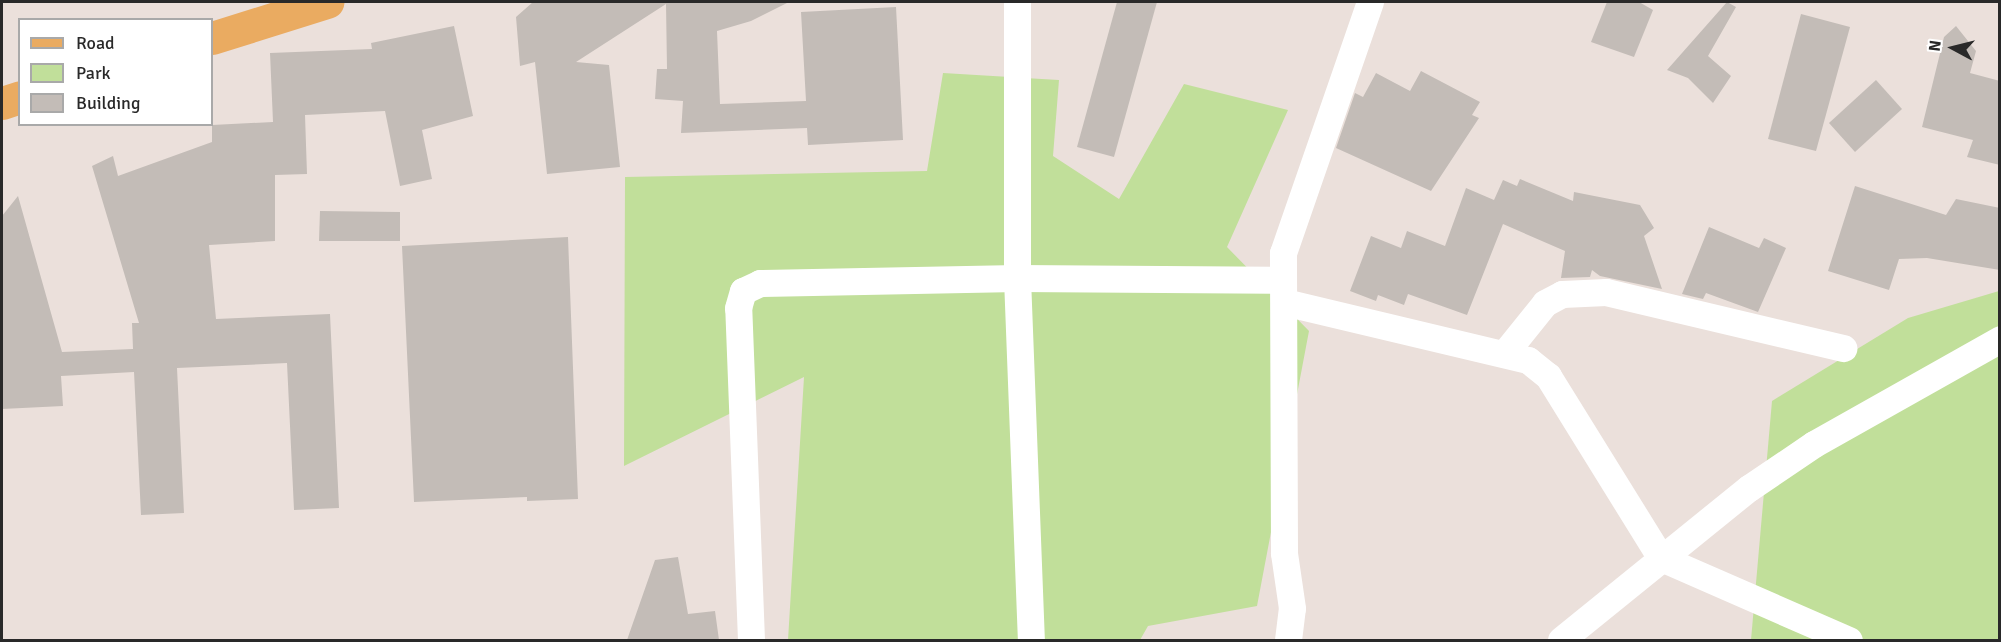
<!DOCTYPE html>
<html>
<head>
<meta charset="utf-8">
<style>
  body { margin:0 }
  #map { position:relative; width:2001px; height:642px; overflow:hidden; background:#ebe0db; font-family:Signika,sans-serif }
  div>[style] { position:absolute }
  .green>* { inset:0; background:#c1df9a }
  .building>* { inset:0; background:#c3bcb7 }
  .minor>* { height:27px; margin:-13.5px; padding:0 13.5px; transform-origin:13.5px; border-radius:13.5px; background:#fff }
  .primary>* { height:33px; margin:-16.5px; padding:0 16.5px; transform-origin:16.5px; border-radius:16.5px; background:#eaab61 }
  span { translate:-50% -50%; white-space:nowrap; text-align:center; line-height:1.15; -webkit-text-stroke:4.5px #fff; paint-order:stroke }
  .frame { position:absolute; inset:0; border:3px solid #292929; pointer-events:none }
  .legend { position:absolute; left:18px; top:18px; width:195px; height:108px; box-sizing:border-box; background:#fff; border:2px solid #a9a9a9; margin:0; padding:8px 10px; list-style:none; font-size:18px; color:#292929 }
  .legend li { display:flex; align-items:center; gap:12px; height:30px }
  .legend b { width:30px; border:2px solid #a9a9a9 }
  .north { position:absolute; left:1923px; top:18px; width:60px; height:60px; -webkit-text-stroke:4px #fff; paint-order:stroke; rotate:277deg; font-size:16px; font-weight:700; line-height:24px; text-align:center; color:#292929 }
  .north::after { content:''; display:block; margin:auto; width:21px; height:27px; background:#292929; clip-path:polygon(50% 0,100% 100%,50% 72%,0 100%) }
</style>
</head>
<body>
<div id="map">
  <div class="green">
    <div style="clip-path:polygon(943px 73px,1059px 80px,1053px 156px,1119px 199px,1184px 84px,1288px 110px,1227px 247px,1309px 331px,1257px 606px,1148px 626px,1140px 640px,788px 640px,804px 377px,624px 466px,625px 177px,927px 171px)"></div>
    <div style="clip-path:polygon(1999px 291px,1999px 640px,1751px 640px,1772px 401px,1908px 318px)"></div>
  </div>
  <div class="building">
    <div style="clip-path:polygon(533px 2px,789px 2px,751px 21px,717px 31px,720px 104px,806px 101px,801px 12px,896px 7px,903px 140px,808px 145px,807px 128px,681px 133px,683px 101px,655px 99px,657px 69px,667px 69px,666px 4px,576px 62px,609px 65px,620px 167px,547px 174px,535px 62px,520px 66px,516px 17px)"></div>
    <div style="clip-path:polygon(1117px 2px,1157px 2px,1114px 157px,1077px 147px)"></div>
    <div style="clip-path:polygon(1607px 2px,1639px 2px,1653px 10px,1634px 57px,1591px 42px)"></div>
    <div style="clip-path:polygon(1727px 2px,1736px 7px,1708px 56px,1731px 76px,1713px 103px,1688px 78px,1667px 70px)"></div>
    <div style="clip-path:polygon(1801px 14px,1850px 27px,1816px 151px,1768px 139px)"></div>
    <div style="clip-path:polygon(454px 26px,473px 116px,422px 130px,432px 179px,400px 186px,385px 111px,305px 115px,307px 174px,275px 175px,275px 241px,209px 245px,216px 319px,330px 314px,339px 508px,294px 510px,287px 363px,177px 368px,184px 513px,141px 515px,134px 372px,61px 376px,63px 406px,2px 409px,2px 216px,18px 196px,62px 352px,133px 349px,132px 323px,139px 323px,92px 166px,113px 156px,118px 176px,212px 142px,212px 125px,273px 122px,270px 53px,372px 49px,371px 43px)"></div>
    <div style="clip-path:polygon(1956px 26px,1976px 51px,1970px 73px,2000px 81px,2000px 165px,1967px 157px,1973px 140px,1922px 127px,1944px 37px)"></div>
    <div style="clip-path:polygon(1421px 71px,1480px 102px,1472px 115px,1479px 118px,1431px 191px,1336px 148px,1355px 93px,1363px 97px,1376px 73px,1410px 91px)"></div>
    <div style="clip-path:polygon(1876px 80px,1902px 109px,1855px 152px,1829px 123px)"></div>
    <div style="clip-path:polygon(1520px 179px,1573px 201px,1574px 192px,1640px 205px,1654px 228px,1644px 236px,1662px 289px,1600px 276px,1592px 270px,1590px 277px,1561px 278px,1565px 251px,1503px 224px,1467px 315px,1408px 294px,1404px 305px,1378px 295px,1376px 301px,1350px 291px,1371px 236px,1401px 248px,1407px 231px,1445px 246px,1466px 188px,1494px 200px,1503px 180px,1517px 186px)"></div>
    <div style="clip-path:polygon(1855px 186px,1946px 215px,1956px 199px,2000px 208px,2000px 270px,1927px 258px,1899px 259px,1889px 290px,1828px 271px)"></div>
    <div style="clip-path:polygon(320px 211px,400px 212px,400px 241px,319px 241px)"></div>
    <div style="clip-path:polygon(1709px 227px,1759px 248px,1764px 238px,1786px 248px,1758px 312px,1706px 293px,1703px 299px,1682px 294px)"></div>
    <div style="clip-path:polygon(568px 237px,578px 499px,527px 501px,527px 497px,414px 502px,402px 246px)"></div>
    <div style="clip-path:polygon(678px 557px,688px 614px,715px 611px,719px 640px,627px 640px,655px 560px)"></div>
  </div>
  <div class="minor">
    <div style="left:1017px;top:2px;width:276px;rotate:90deg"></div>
    <div style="left:1017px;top:278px;width:362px;rotate:87.8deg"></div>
    <div style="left:1284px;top:302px;width:251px;rotate:13.4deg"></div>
    <div style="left:1528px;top:360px;width:26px;rotate:39deg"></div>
    <div style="left:1548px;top:376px;width:214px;rotate:58.2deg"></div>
    <div style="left:1661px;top:558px;width:205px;rotate:23.6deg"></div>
    <div style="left:1504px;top:354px;width:65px;rotate:-51.2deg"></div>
    <div style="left:1545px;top:303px;width:19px;rotate:-28deg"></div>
    <div style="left:1562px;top:294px;width:44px;rotate:-2.6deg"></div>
    <div style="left:1606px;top:292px;width:244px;rotate:13.3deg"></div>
    <div style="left:751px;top:640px;width:332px;rotate:-92.2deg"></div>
    <div style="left:738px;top:308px;width:18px;rotate:-74deg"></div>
    <div style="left:743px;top:291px;width:19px;rotate:-25deg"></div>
    <div style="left:760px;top:283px;width:257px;rotate:-1.1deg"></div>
    <div style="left:1017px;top:278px;width:266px;rotate:0.4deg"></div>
    <div style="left:1288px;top:640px;width:32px;rotate:-83deg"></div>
    <div style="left:1292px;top:608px;width:56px;rotate:-98.3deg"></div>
    <div style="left:1284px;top:553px;width:300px;rotate:-90.2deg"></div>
    <div style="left:1283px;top:253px;width:266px;rotate:-70.9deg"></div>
    <div style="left:1561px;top:640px;width:242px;rotate:-39deg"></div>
    <div style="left:1749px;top:488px;width:78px;rotate:-34.1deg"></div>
    <div style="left:1814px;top:444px;width:214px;rotate:-29.4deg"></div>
  </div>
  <div class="primary">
    <div style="left:212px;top:38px;width:121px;rotate:-17.4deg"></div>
    <div style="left:2px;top:103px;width:19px;rotate:-18deg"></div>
  </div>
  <div class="frame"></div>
  <ul class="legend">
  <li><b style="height:8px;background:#eaab61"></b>Road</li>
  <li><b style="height:16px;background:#c1df9a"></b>Park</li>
  <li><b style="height:16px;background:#c3bcb7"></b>Building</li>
  </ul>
  <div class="north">N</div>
</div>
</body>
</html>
